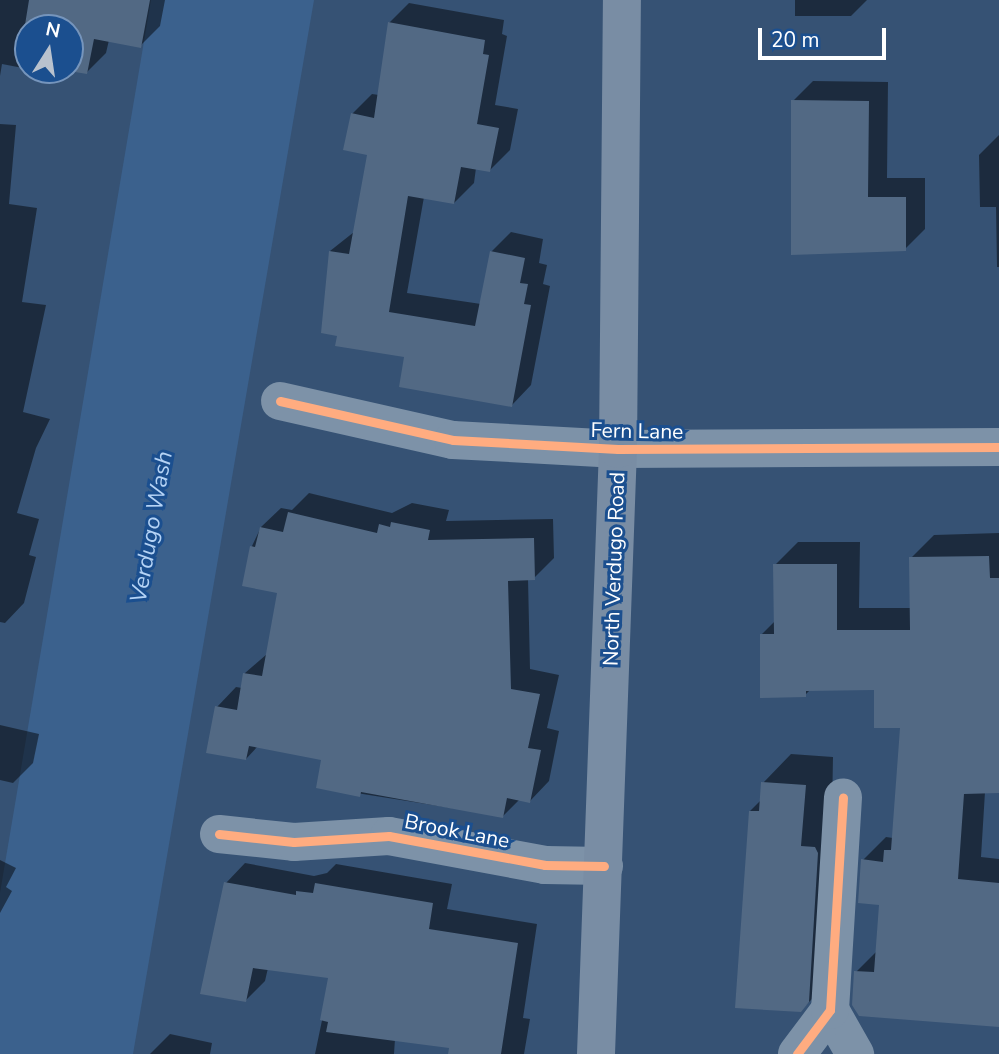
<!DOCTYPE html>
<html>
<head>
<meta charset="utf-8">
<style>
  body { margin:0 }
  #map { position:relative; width:999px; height:1054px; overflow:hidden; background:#365274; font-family:"Nunito Sans",sans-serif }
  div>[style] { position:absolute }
  .water>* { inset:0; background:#3b618d }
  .shadow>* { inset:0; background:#0007 }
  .building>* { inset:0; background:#526984 }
  .minor>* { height:38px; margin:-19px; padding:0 19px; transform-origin:19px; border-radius:19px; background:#7d92a8 }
  .secondary>* { height:38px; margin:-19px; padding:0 19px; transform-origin:19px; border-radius:19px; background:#798da4 }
  .cycleway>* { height:9px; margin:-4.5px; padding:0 4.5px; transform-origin:4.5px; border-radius:4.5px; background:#ffac80 }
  span { translate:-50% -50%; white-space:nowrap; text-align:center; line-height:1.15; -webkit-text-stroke:6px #1b4f8f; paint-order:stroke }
  .street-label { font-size:21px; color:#fff }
  .water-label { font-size:23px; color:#b5d3f5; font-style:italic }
  .north { position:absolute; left:14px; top:14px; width:70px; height:70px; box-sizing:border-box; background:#1b4f8f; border:2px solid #7695bc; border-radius:50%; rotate:12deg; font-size:19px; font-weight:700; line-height:28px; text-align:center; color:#fff }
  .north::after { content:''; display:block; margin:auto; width:24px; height:32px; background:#b9c2ce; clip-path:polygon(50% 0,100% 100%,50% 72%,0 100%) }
  .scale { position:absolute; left:758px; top:28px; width:128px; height:32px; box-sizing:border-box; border:4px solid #fff; border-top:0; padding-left:9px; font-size:21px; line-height:24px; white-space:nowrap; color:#fff; -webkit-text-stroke:5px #1b4f8f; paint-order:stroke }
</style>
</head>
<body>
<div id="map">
  <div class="water">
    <div style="clip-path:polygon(151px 0,314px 0,133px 1054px,0 1054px,0 893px)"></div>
  </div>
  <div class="shadow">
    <div style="clip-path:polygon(0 0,165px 0,160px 26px,140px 46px,109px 40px,106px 53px,87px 72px,70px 69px,70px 28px,28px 28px,28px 69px,2px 64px,0 76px)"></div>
    <div style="clip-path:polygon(795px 0,867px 0,851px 16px,795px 16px)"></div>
    <div style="clip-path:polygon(409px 3px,504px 20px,502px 34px,507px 36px,495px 105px,518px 109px,510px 150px,490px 170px,476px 168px,474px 183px,454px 203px,424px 197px,407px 293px,481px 304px,491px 252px,511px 232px,543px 239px,539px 263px,547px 265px,543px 284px,550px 286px,531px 385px,512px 405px,406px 355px,330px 251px,354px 232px,369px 154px,352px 114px,372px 94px,379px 95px,389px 23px)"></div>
    <div style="clip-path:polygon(813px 81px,888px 82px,887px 178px,925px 178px,925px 229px,905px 249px,793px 101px)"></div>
    <div style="clip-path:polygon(0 124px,16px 125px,9px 204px,37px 208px,22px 302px,46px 305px,23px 412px,50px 419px,36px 448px,17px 513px,39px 519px,29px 555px,36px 557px,24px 603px,5px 623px,0 622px)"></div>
    <div style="clip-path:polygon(999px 135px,999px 267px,997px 267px,996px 207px,980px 207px,979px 155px)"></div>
    <div style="clip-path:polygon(309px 493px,392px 513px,412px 503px,449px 510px,446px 521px,553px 519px,554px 558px,534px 578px,528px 578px,530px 669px,559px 675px,547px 728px,559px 731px,549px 781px,530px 801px,520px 799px,503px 816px,318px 787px,324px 758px,258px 746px,246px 759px,217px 707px,236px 687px,242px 688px,245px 673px,267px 654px,279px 592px,252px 546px,261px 527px,281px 508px,292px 510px)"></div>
    <div style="clip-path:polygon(999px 533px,999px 792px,985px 792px,981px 857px,999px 859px,999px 1026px,856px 972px,878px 950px,881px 904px,863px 860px,886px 837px,893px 838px,902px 727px,876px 689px,811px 689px,805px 695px,762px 634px,775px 621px,775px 565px,798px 542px,860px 542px,859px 608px,911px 608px,911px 558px,934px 535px)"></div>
    <div style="clip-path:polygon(0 725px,39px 734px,33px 763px,13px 783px,0 780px)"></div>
    <div style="clip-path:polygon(791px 754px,833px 757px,829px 982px,800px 1011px,750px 811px,761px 800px,763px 783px)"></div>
    <div style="clip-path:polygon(0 860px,16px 868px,6px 887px,12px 891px,0 913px)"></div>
    <div style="clip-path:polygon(245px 863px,314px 876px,327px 873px,336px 864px,452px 884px,447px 909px,537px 924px,523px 1018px,530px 1019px,524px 1054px,450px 1054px,451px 1046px,395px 1039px,394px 1054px,315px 1054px,331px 977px,268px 968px,265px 981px,246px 1000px,226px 883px)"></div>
    <div style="clip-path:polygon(170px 1034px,212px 1043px,210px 1054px,150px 1054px)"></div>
  </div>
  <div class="building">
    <div style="clip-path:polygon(29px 0,150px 0,141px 48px,94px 39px,87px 74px,63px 70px,70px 70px,70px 28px,28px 28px,28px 64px,19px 62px)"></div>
    <div style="clip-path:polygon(388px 22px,485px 40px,483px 54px,489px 55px,477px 124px,499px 128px,490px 172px,461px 167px,454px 204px,408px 196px,389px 312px,475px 326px,490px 251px,525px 258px,520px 283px,528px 284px,524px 304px,531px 305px,512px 407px,399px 387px,404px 357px,335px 346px,337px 336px,321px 333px,329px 251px,349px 254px,367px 155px,343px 150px,351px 113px,374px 118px)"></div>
    <div style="clip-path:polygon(791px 100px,869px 101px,868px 197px,906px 197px,906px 251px,791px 255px)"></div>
    <div style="clip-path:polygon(288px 512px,377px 533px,379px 524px,390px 527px,391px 522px,430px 530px,428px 540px,534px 538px,535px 580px,508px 581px,511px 689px,540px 694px,528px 748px,541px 750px,530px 803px,507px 798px,503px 818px,361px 792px,360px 797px,316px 788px,321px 760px,249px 746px,246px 760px,206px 753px,215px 706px,237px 710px,243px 673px,262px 676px,277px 593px,242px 586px,250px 546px,255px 547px,260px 527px,283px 532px)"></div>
    <div style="clip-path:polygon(989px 556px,990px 578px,999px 578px,999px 793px,964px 794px,958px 879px,999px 883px,999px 1027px,859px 1016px,852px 1005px,854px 971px,874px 972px,879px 905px,858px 903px,861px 859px,883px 862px,884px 850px,891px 850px,900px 728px,874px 728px,874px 690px,806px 691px,806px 697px,760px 698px,760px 634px,774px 634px,773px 564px,837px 564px,837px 630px,910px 630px,909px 557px)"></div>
    <div style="clip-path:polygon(761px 782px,806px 785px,801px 846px,815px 847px,818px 853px,809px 1002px,801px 1012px,735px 1008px,749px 811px,759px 811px)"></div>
    <div style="clip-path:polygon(224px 882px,296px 895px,296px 891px,313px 893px,315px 883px,433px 903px,429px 929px,518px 943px,501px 1054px,448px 1054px,449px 1048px,326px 1032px,328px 1022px,320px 1020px,328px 978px,253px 968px,246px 1002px,200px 994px)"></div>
  </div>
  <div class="minor">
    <div style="left:280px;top:401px;width:177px;rotate:12.7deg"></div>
    <div style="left:453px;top:440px;width:165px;rotate:3.1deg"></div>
    <div style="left:618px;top:449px;width:381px;rotate:-0.3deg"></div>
    <div style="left:219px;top:834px;width:75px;rotate:6.1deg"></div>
    <div style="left:294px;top:842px;width:95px;rotate:-3.6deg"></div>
    <div style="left:389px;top:836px;width:159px;rotate:10.5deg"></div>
    <div style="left:545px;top:865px;width:59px;rotate:1deg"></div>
    <div style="left:830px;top:1010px;width:51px;rotate:60.4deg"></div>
    <div style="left:797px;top:1054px;width:55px;rotate:-53.1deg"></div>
    <div style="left:830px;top:1010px;width:213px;rotate:-86.5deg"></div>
  </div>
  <div class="secondary">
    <div style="left:596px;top:1054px;width:605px;rotate:-87.92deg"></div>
    <div style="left:618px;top:449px;width:449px;rotate:-89.5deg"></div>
  </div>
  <div class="cycleway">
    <div style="left:280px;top:401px;width:177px;rotate:12.7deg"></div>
    <div style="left:453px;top:440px;width:165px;rotate:3.1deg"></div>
    <div style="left:618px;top:449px;width:381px;rotate:-0.3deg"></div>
    <div style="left:219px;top:834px;width:75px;rotate:6.1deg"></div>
    <div style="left:294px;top:842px;width:95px;rotate:-3.6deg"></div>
    <div style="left:389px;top:836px;width:159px;rotate:10.5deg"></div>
    <div style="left:545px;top:865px;width:59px;rotate:1deg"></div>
    <div style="left:797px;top:1054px;width:55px;rotate:-53.1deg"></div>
    <div style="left:830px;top:1010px;width:213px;rotate:-86.5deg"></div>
  </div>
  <div class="street-label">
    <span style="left:637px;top:431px;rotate:1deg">Fern Lane</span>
    <span style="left:614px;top:569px;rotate:-88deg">North Verdugo Road</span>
    <span style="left:457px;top:831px;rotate:11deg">Brook Lane</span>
  </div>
  <div class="water-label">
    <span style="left:152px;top:527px;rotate:-80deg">Verdugo Wash</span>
  </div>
  <div class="north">N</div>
  <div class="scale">20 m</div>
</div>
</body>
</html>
